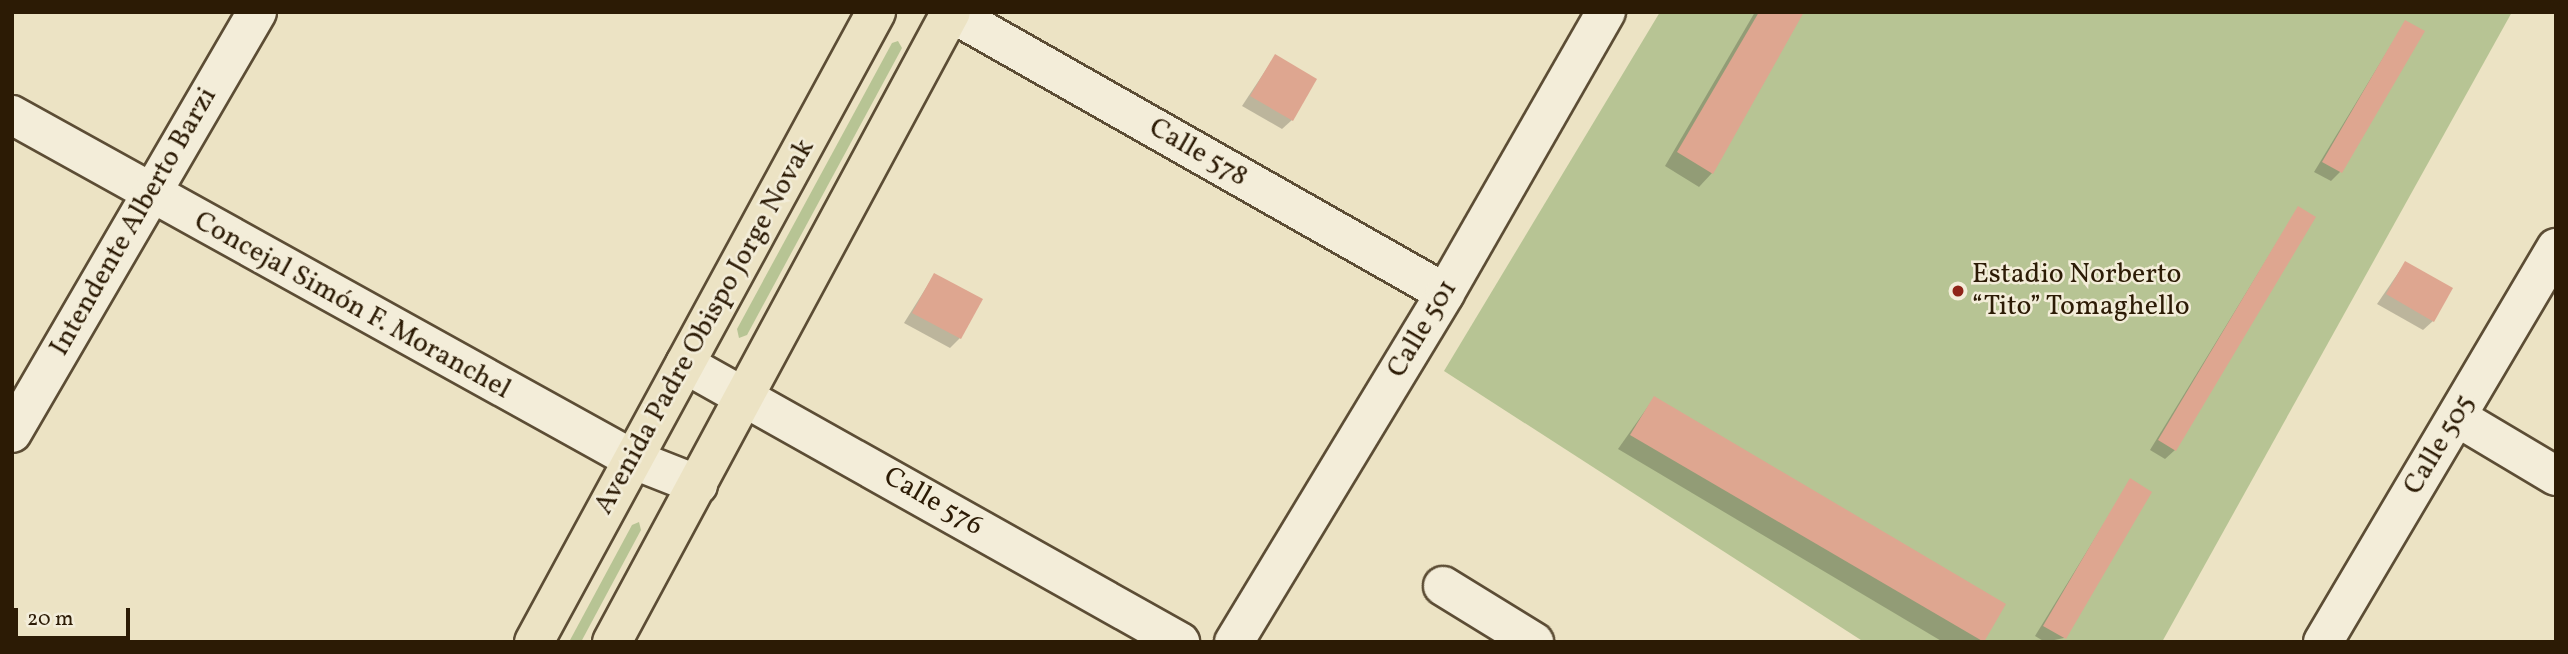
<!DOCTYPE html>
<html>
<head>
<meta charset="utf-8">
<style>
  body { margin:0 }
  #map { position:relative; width:2568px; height:654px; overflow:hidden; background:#ece3c4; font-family:Vollkorn,serif }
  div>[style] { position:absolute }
  .green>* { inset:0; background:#b7c494 }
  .shadow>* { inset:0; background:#0003 }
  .building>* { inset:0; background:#dea690 }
  .roads { filter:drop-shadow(2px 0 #5c4d35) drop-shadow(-2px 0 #5c4d35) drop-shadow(0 2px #5c4d35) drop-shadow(0 -2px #5c4d35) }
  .minor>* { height:38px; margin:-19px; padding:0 19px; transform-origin:19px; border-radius:19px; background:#f3edd9 }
  .major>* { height:38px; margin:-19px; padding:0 19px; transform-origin:19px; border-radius:19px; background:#ece3c4 }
  .dots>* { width:19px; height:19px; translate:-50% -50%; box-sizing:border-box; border:4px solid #f3edd9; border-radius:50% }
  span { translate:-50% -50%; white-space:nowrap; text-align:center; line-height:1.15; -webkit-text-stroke:5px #f3edd9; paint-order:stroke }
  .street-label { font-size:28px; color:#2c1b05 }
  .poi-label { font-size:28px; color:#2c1b05 }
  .left { translate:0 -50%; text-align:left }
  .frame { position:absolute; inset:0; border:14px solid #2c1b05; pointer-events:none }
  .scale { position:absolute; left:14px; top:608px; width:116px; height:32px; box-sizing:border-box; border:4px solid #2c1b05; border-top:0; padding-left:9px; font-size:21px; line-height:24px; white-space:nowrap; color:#2c1b05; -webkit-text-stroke:5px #f3edd9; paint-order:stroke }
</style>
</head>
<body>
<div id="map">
  <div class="green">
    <div style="clip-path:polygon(1660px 12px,2512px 12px,2162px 642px,1864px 642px,1444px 371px)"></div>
    <div style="clip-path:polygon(898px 41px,902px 48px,747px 335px,739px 338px,737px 329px,892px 43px)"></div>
    <div style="clip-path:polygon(639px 522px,641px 530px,581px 642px,569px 642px,632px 525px)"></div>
  </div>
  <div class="shadow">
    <div style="clip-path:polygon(1755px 12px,1802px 12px,1712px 173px,1699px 187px,1665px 166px)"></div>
    <div style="clip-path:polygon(2405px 22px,2340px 172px,2331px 181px,2314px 172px)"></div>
    <div style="clip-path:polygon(1275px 56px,1292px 120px,1282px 129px,1242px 106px)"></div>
    <div style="clip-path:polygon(2298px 208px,2175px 450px,2165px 459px,2150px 450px)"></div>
    <div style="clip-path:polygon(2405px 263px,2433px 321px,2423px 330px,2377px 304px)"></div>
    <div style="clip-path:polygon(934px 275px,960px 338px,950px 348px,904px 323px)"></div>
    <div style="clip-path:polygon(1654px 398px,2004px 605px,1982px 642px,1943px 642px,1618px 449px)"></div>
    <div style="clip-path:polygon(2130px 481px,2064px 638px,2045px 642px,2035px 636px)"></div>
  </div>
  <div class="building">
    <div style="clip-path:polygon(1759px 12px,1804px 12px,1713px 174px,1677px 152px)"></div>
    <div style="clip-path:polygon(2405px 20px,2425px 31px,2342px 173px,2322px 162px)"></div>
    <div style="clip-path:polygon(1275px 54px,1317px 79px,1293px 121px,1250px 96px)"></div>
    <div style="clip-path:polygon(2298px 206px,2316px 217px,2176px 451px,2158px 440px)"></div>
    <div style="clip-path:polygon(2405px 261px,2453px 288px,2434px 322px,2386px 294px)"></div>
    <div style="clip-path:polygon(934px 273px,983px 299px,961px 339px,912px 313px)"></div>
    <div style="clip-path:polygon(1654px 396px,2006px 604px,1984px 642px,1630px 435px)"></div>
    <div style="clip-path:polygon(2130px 478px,2152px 492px,2066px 639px,2043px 626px)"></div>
  </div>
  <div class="roads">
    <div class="minor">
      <div style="left:950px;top:12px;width:569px;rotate:29.58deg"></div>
      <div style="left:12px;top:115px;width:709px;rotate:29.02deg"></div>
      <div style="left:632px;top:459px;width:71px;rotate:21.5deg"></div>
      <div style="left:685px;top:364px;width:568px;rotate:29.32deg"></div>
      <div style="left:2457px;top:417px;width:115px;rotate:30.8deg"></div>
      <div style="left:12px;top:433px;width:487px;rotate:-59.8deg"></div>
      <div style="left:1443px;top:586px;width:107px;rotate:31.6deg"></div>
      <div style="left:1234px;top:642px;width:408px;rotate:-58.8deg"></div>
      <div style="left:1445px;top:293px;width:324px;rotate:-60.2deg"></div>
      <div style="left:2323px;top:642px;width:458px;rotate:-59.4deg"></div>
    </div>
    <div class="major">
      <div style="left:534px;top:642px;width:717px;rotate:-61.5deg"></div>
      <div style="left:612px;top:642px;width:715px;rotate:-61.72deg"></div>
    </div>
  </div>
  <div class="dots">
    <div style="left:1958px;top:291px;background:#8f2418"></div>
  </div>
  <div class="street-label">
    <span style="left:1198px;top:153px;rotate:30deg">Calle 578</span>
    <span style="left:134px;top:222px;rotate:-60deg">Intendente Alberto Barzi</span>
    <span style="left:352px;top:306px;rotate:29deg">Concejal Simón F. Moranchel</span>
    <span style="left:705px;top:327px;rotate:-61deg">Avenida Padre Obispo Jorge Novak</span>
    <span style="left:1423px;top:329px;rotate:-59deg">Calle 501</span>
    <span style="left:2440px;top:445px;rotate:-59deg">Calle 505</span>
    <span style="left:933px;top:502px;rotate:30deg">Calle 576</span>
  </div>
  <div class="poi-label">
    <span class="left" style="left:1972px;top:291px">Estadio Norberto<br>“Tito” Tomaghello</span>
  </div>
  <div class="frame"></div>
  <div class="scale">20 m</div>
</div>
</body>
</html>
